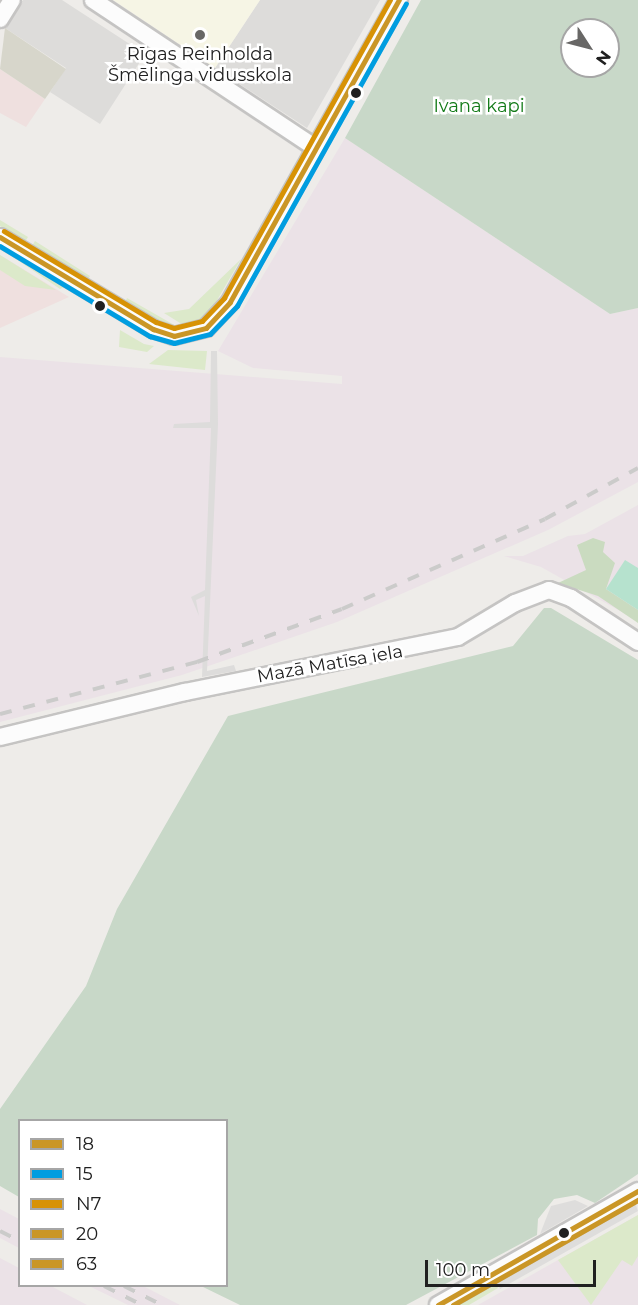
<!DOCTYPE html>
<html>
<head>
<meta charset="utf-8">
<style>
  body { margin:0 }
  #map { position:relative; width:638px; height:1305px; overflow:hidden; background:#eeece9; font-family:Montserrat,sans-serif }
  div>[style] { position:absolute }
  .residential>* { inset:0; background:#dddcda }
  .commercial>* { inset:0; background:#efe0df }
  .industrial>* { inset:0; background:#ebe2e7 }
  .education>* { inset:0; background:#f6f5e5 }
  .construction>* { inset:0; background:#d7d6cb }
  .grass>* { inset:0; background:#dce9ca }
  .forest>* { inset:0; background:#cadbc0 }
  .cemetery>* { inset:0; background:#c8d8c8 }
  .pitch>* { inset:0; background:#b6e2ce }
  .parking>* { inset:0; background:#dedddc }
  .pier>* { inset:0; background:#dddcdb }
  .roads { filter:drop-shadow(2px 0 #c5c4c3) drop-shadow(-2px 0 #c5c4c3) drop-shadow(0 2px #c5c4c3) drop-shadow(0 -2px #c5c4c3) }
  .minor>* { height:16px; margin:-8px; padding:0 8px; transform-origin:8px; border-radius:8px; background:#fcfcfc }
  .rail>* { height:4px; margin-top:-2px; transform-origin:0; background:repeating-linear-gradient(90deg,#cbcbca 0 12px,transparent 0 24px) }
  .bus-1>* { height:4.5px; margin:-2.25px; padding:0 2.25px; transform-origin:2.25px; border-radius:2.25px; background:#ca9626 }
  .bus-2>* { height:4.5px; margin:-2.25px; padding:0 2.25px; transform-origin:2.25px; border-radius:2.25px; background:#009de0 }
  .bus-3>* { height:4.5px; margin:-2.25px; padding:0 2.25px; transform-origin:2.25px; border-radius:2.25px; background:#d79205 }
  .bus-4>* { height:4.5px; margin:-2.25px; padding:0 2.25px; transform-origin:2.25px; border-radius:2.25px; background:#ca9626 }
  .bus-5>* { height:4.5px; margin:-2.25px; padding:0 2.25px; transform-origin:2.25px; border-radius:2.25px; background:#ca9626 }
  .dots>* { width:16px; height:16px; translate:-50% -50%; box-sizing:border-box; border:3px solid #fff; border-radius:50% }
  span { translate:-50% -50%; white-space:nowrap; text-align:center; line-height:1.15; -webkit-text-stroke:5px #fff; paint-order:stroke }
  .poi-label { font-size:18px; color:#202020 }
  .park-label { font-size:18px; color:#127a17 }
  .street-label { font-size:18px; color:#202020 }
  .legend { position:absolute; left:18px; top:1119px; width:210px; height:168px; box-sizing:border-box; background:#fff; border:2px solid #a6a6a6; margin:0; padding:8px 10px; list-style:none; font-size:18px; color:#202020 }
  .legend li { display:flex; align-items:center; gap:12px; height:30px }
  .legend b { width:30px; border:2px solid #a6a6a6 }
  .north { position:absolute; left:560px; top:18px; width:60px; height:60px; box-sizing:border-box; background:#fff; border:2px solid #a6a6a6; border-radius:50%; rotate:126deg; font-size:16px; font-weight:700; line-height:24px; text-align:center; color:#202020 }
  .north::after { content:''; display:block; margin:auto; width:21px; height:27px; background:#686766; clip-path:polygon(50% 0,100% 100%,50% 72%,0 100%) }
  .scale { position:absolute; left:425px; top:1260px; width:171px; height:27px; box-sizing:border-box; border:3px solid #202020; border-top:0; padding-left:8px; font-size:18px; line-height:21px; white-space:nowrap; color:#202020; -webkit-text-stroke:4px #fff; paint-order:stroke }
</style>
</head>
<body>
<div id="map">
  <div class="residential">
    <div style="clip-path:polygon(23px 0,62px 0,145px 54px,100px 124px,50px 92px,66px 68px,5px 28px)"></div>
    <div style="clip-path:polygon(260px 0,380px 0,307px 128px,215px 68px)"></div>
  </div>
  <div class="commercial">
    <div style="clip-path:polygon(0 69px,45px 99px,26px 127px,0 113px)"></div>
    <div style="clip-path:polygon(0 255px,69px 297px,0 328px)"></div>
  </div>
  <div class="industrial">
    <div style="clip-path:polygon(345px 138px,610px 314px,638px 308px,638px 482px,548px 530px,337px 622px,182px 675px,0 722px,0 357px,342px 384px,342px 376px,253px 368px,218px 351px)"></div>
    <div style="clip-path:polygon(638px 505px,638px 621px,541px 567px,504px 556px,523px 556px,568px 536px,585px 534px)"></div>
    <div style="clip-path:polygon(0 1209px,19px 1219px,19px 1248px,0 1238px)"></div>
    <div style="clip-path:polygon(638px 1215px,638px 1305px,478px 1305px)"></div>
    <div style="clip-path:polygon(0 1258px,19px 1268px,20px 1286px,51px 1286px,87px 1305px,0 1305px)"></div>
    <div style="clip-path:polygon(89px 1286px,143px 1286px,180px 1305px,128px 1305px)"></div>
  </div>
  <div class="education">
    <div style="clip-path:polygon(113px 0,260px 0,215px 68px)"></div>
  </div>
  <div class="construction">
    <div style="clip-path:polygon(5px 28px,66px 69px,45px 99px,0 69px)"></div>
  </div>
  <div class="grass">
    <div style="clip-path:polygon(0 220px,28px 237px,25px 242px,0 226px)"></div>
    <div style="clip-path:polygon(35px 241px,90px 276px,88px 280px,32px 246px)"></div>
    <div style="clip-path:polygon(0 248px,64px 287px,60px 289px)"></div>
    <div style="clip-path:polygon(0 255px,56px 290px,25px 286px,0 270px)"></div>
    <div style="clip-path:polygon(241px 259px,205px 321px,188px 328px,164px 313px,189px 309px)"></div>
    <div style="clip-path:polygon(127px 298px,176px 326px,178px 328px,164px 327px,125px 303px)"></div>
    <div style="clip-path:polygon(120px 330px,144px 344px,154px 346px,147px 352px,119px 347px)"></div>
    <div style="clip-path:polygon(168px 350px,207px 351px,205px 370px,149px 364px)"></div>
    <div style="clip-path:polygon(638px 1215px,638px 1256px,632px 1266px,622px 1260px,591px 1305px,558px 1260px)"></div>
    <div style="clip-path:polygon(495px 1282px,498px 1288px,469px 1305px,454px 1305px)"></div>
  </div>
  <div class="forest">
    <div style="clip-path:polygon(593px 538px,605px 542px,603px 552px,615px 563px,606px 589px,638px 610px,638px 623px,598px 596px,558px 583px,586px 570px,577px 545px)"></div>
  </div>
  <div class="cemetery">
    <div style="clip-path:polygon(evenodd,421px 0,638px 0,638px 308px,610px 314px,345px 138px,421px 0,572px 30px,608px 30px,608px 66px,572px 66px,572px 30px)"></div>
    <div style="clip-path:polygon(544px 608px,551px 608px,638px 660px,638px 1174px,595px 1203px,577px 1195px,554px 1199px,538px 1219px,537px 1235px,406px 1305px,240px 1305px,201px 1286px,226px 1286px,226px 1120px,20px 1120px,19px 1197px,0 1186px,0 1109px,86px 986px,117px 909px,228px 716px,513px 646px)"></div>
  </div>
  <div class="pitch">
    <div style="clip-path:polygon(625px 560px,638px 568px,638px 610px,606px 589px)"></div>
  </div>
  <div class="parking">
    <div style="clip-path:polygon(575px 1200px,588px 1206px,540px 1234px,551px 1206px)"></div>
    <div style="clip-path:polygon(634px 1200px,638px 1211px,500px 1289px,496px 1279px)"></div>
  </div>
  <div class="pier">
    <div style="clip-path:polygon(211px 351px,217px 351px,218px 424px,207px 671px,234px 665px,236px 671px,202px 677px,205px 596px,196px 600px,199px 616px,191px 597px,205px 590px,211px 428px,173px 428px,174px 424px,210px 422px)"></div>
  </div>
  <div class="roads">
    <div class="minor">
      <div style="left:93px;top:0;width:268px;rotate:33.6deg"></div>
      <div style="left:0;top:19px;width:22px;rotate:-58deg"></div>
      <div style="left:0;top:237px;width:179px;rotate:31deg"></div>
      <div style="left:153px;top:329px;width:22px;rotate:18deg"></div>
      <div style="left:174px;top:336px;width:33px;rotate:-14deg"></div>
      <div style="left:206px;top:328px;width:35px;rotate:-47deg"></div>
      <div style="left:230px;top:302px;width:346px;rotate:-60.8deg"></div>
      <div style="left:0;top:737px;width:190px;rotate:-13.7deg"></div>
      <div style="left:185px;top:692px;width:278px;rotate:-11.4deg"></div>
      <div style="left:458px;top:637px;width:66px;rotate:-30.8deg"></div>
      <div style="left:515px;top:603px;width:36px;rotate:-21deg"></div>
      <div style="left:549px;top:590px;width:23px;rotate:20deg"></div>
      <div style="left:571px;top:598px;width:80px;rotate:33.3deg"></div>
      <div style="left:438px;top:1305px;width:230px;rotate:-29.7deg"></div>
    </div>
  </div>
  <div class="rail">
    <div style="left:0;top:714px;width:204px;rotate:-14.8deg"></div>
    <div style="left:197px;top:662px;width:154px;rotate:-20.1deg"></div>
    <div style="left:342px;top:609px;width:222px;rotate:-23.9deg"></div>
    <div style="left:545px;top:519px;width:106px;rotate:-28.7deg"></div>
    <div style="left:0;top:1231px;width:22px;rotate:27deg"></div>
    <div style="left:104px;top:1286px;width:42px;rotate:26.6deg"></div>
    <div style="left:124px;top:1286px;width:42px;rotate:26.6deg"></div>
  </div>
  <div class="bus-1">
    <div style="left:0;top:237px;width:179px;rotate:31deg"></div>
    <div style="left:153px;top:329px;width:22px;rotate:18deg"></div>
    <div style="left:174px;top:336px;width:33px;rotate:-14deg"></div>
    <div style="left:206px;top:328px;width:35px;rotate:-47deg"></div>
    <div style="left:230px;top:302px;width:346px;rotate:-60.8deg"></div>
  </div>
  <div class="bus-2">
    <div style="left:0;top:246px;width:175px;rotate:31deg"></div>
    <div style="left:150px;top:336px;width:25px;rotate:16deg"></div>
    <div style="left:174px;top:343px;width:37px;rotate:-14deg"></div>
    <div style="left:210px;top:334px;width:39px;rotate:-46deg"></div>
    <div style="left:237px;top:306px;width:346px;rotate:-60.8deg"></div>
  </div>
  <div class="bus-3">
    <div style="left:4px;top:231px;width:177px;rotate:30.9deg"></div>
    <div style="left:156px;top:322px;width:19px;rotate:18deg"></div>
    <div style="left:174px;top:328px;width:29px;rotate:-14deg"></div>
    <div style="left:202px;top:321px;width:32px;rotate:-46deg"></div>
    <div style="left:224px;top:298px;width:341px;rotate:-60.9deg"></div>
  </div>
  <div class="bus-4">
    <div style="left:438px;top:1305px;width:230px;rotate:-29.7deg"></div>
  </div>
  <div class="bus-5">
    <div style="left:453px;top:1305px;width:213px;rotate:-29.6deg"></div>
  </div>
  <div class="dots">
    <div style="left:200px;top:35px;background:#686766"></div>
    <div style="left:356px;top:93px;background:#202020"></div>
    <div style="left:100px;top:306px;background:#202020"></div>
    <div style="left:564px;top:1233px;background:#202020"></div>
  </div>
  <div class="poi-label">
    <span style="left:200px;top:65px">Rīgas Reinholda<br>Šmēlinga vidusskola</span>
  </div>
  <div class="park-label">
    <span style="left:479px;top:106px">Ivana kapi</span>
  </div>
  <div class="street-label">
    <span style="left:330px;top:664px;rotate:-10deg">Mazā Matīsa iela</span>
  </div>
  <ul class="legend">
  <li><b style="height:8px;background:#ca9626"></b>18</li>
  <li><b style="height:8px;background:#009de0"></b>15</li>
  <li><b style="height:8px;background:#d79205"></b>N7</li>
  <li><b style="height:8px;background:#ca9626"></b>20</li>
  <li><b style="height:8px;background:#ca9626"></b>63</li>
  </ul>
  <div class="north">N</div>
  <div class="scale">100 m</div>
</div>
</body>
</html>
